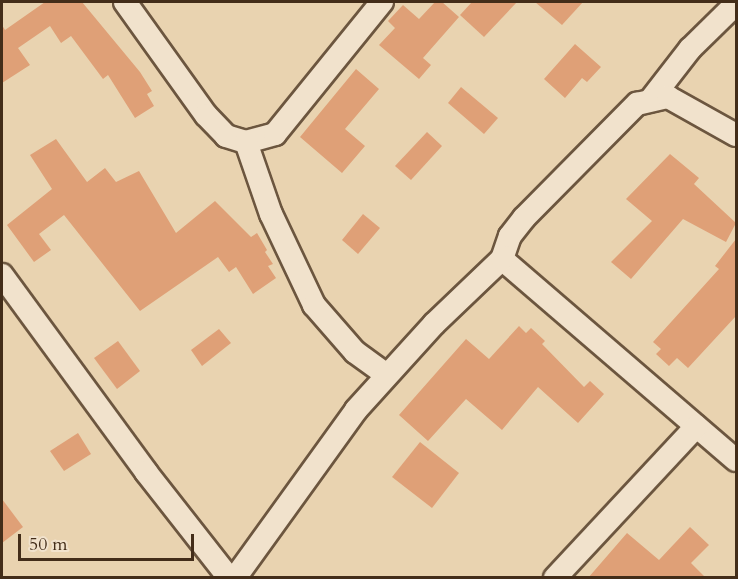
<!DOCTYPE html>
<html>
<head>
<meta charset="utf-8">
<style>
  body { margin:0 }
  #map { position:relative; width:738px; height:579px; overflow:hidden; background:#e9d3b0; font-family:Cardo,serif }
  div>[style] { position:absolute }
  .building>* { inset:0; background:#dfa077 }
  .roads { filter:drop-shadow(2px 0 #6c563f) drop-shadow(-2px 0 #6c563f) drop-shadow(0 2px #6c563f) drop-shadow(0 -2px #6c563f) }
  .minor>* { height:22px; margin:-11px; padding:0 11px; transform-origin:11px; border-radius:11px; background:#f1e2cc }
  span { translate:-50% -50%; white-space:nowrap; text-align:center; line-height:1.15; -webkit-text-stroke:5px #f1e2cc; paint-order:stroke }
  .frame { position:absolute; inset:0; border:3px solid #432d19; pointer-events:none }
  .scale { position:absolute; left:18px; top:534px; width:176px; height:27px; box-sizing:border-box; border:3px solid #432d19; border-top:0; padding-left:8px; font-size:18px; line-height:21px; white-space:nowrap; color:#432d19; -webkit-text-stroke:4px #f1e2cc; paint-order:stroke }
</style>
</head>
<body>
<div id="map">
  <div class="building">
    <div style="clip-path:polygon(45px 2px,82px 2px,140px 72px,152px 91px,147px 94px,154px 106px,135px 118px,108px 75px,103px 79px,71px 36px,61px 43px,50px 26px,18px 48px,30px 65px,2px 83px,2px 25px,5px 30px)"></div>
    <div style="clip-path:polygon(435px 2px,442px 2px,459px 17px,423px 58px,431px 65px,419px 79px,379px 45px,395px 28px,388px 21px,403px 5px,419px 19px)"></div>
    <div style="clip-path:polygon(472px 2px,517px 2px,484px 37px,460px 15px)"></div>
    <div style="clip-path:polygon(535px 2px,583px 2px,562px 25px)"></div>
    <div style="clip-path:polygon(575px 44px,601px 67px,587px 82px,582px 78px,565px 98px,544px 79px)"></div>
    <div style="clip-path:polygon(356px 69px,379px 89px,345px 129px,365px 146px,342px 173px,300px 137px)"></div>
    <div style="clip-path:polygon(461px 87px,498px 118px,484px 134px,448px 103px)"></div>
    <div style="clip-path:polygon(427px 132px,442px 146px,411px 180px,395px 166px)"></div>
    <div style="clip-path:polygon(56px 139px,87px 182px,105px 168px,116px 182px,139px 171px,176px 233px,215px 201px,251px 237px,257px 233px,267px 250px,265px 252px,273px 264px,268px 266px,276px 278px,253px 294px,236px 267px,229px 272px,218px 257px,140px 311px,64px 215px,39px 234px,51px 250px,34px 262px,7px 225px,52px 189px,30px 155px)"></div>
    <div style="clip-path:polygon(670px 154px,699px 178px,694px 184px,736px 223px,726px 242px,683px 219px,631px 279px,611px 262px,652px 221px,626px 199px)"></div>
    <div style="clip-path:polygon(363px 214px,380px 228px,358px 254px,342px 240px)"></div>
    <div style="clip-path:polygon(736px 239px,736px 316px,688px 368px,677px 358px,669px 366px,656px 354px,661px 349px,653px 342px,719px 269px,715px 266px)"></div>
    <div style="clip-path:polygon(519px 326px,526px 333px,531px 328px,545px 341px,542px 344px,584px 387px,590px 381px,604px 394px,578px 423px,538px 387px,502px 430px,466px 399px,428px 441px,399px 415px,466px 339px,489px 359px)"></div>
    <div style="clip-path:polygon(219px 329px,231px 343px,202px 366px,191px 350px)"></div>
    <div style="clip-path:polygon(118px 341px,140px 371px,117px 389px,94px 358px)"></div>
    <div style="clip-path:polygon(78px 433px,91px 454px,64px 471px,50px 451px)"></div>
    <div style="clip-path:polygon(420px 442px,459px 473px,432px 508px,392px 477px)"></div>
    <div style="clip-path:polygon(2px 499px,23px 527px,2px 543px)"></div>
    <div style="clip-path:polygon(690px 527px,709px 545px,691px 563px,706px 578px,588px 578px,627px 533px,659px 560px)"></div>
  </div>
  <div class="roads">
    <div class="minor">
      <div style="left:125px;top:2px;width:139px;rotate:54.4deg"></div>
      <div style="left:206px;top:115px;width:29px;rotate:46deg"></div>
      <div style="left:226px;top:136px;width:21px;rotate:17deg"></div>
      <div style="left:246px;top:142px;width:30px;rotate:-15deg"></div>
      <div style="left:275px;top:134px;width:170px;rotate:-51deg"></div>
      <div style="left:652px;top:98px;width:62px;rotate:-52.2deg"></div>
      <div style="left:690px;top:49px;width:64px;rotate:-44.4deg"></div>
      <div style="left:246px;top:142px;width:76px;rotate:70.9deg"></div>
      <div style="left:271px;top:214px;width:101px;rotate:64.7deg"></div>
      <div style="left:314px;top:305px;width:62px;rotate:48.9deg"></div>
      <div style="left:355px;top:352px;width:39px;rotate:36deg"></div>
      <div style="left:502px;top:259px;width:308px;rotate:40.7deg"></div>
      <div style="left:2px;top:275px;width:244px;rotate:53.8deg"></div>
      <div style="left:146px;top:472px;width:135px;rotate:51.9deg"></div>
      <div style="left:235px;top:578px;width:207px;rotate:-54.2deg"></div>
      <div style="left:356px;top:410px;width:116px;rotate:-47.8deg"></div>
      <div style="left:434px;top:324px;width:94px;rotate:-43.7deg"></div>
      <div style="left:502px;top:259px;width:24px;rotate:-71deg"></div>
      <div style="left:510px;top:236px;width:23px;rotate:-52deg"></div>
      <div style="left:524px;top:218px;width:161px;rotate:-45.3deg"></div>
      <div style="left:637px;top:104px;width:32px;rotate:-13deg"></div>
      <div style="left:668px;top:97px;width:78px;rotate:29.2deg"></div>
      <div style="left:555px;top:578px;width:207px;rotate:-47deg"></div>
    </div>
  </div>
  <div class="frame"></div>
  <div class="scale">50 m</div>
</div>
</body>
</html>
